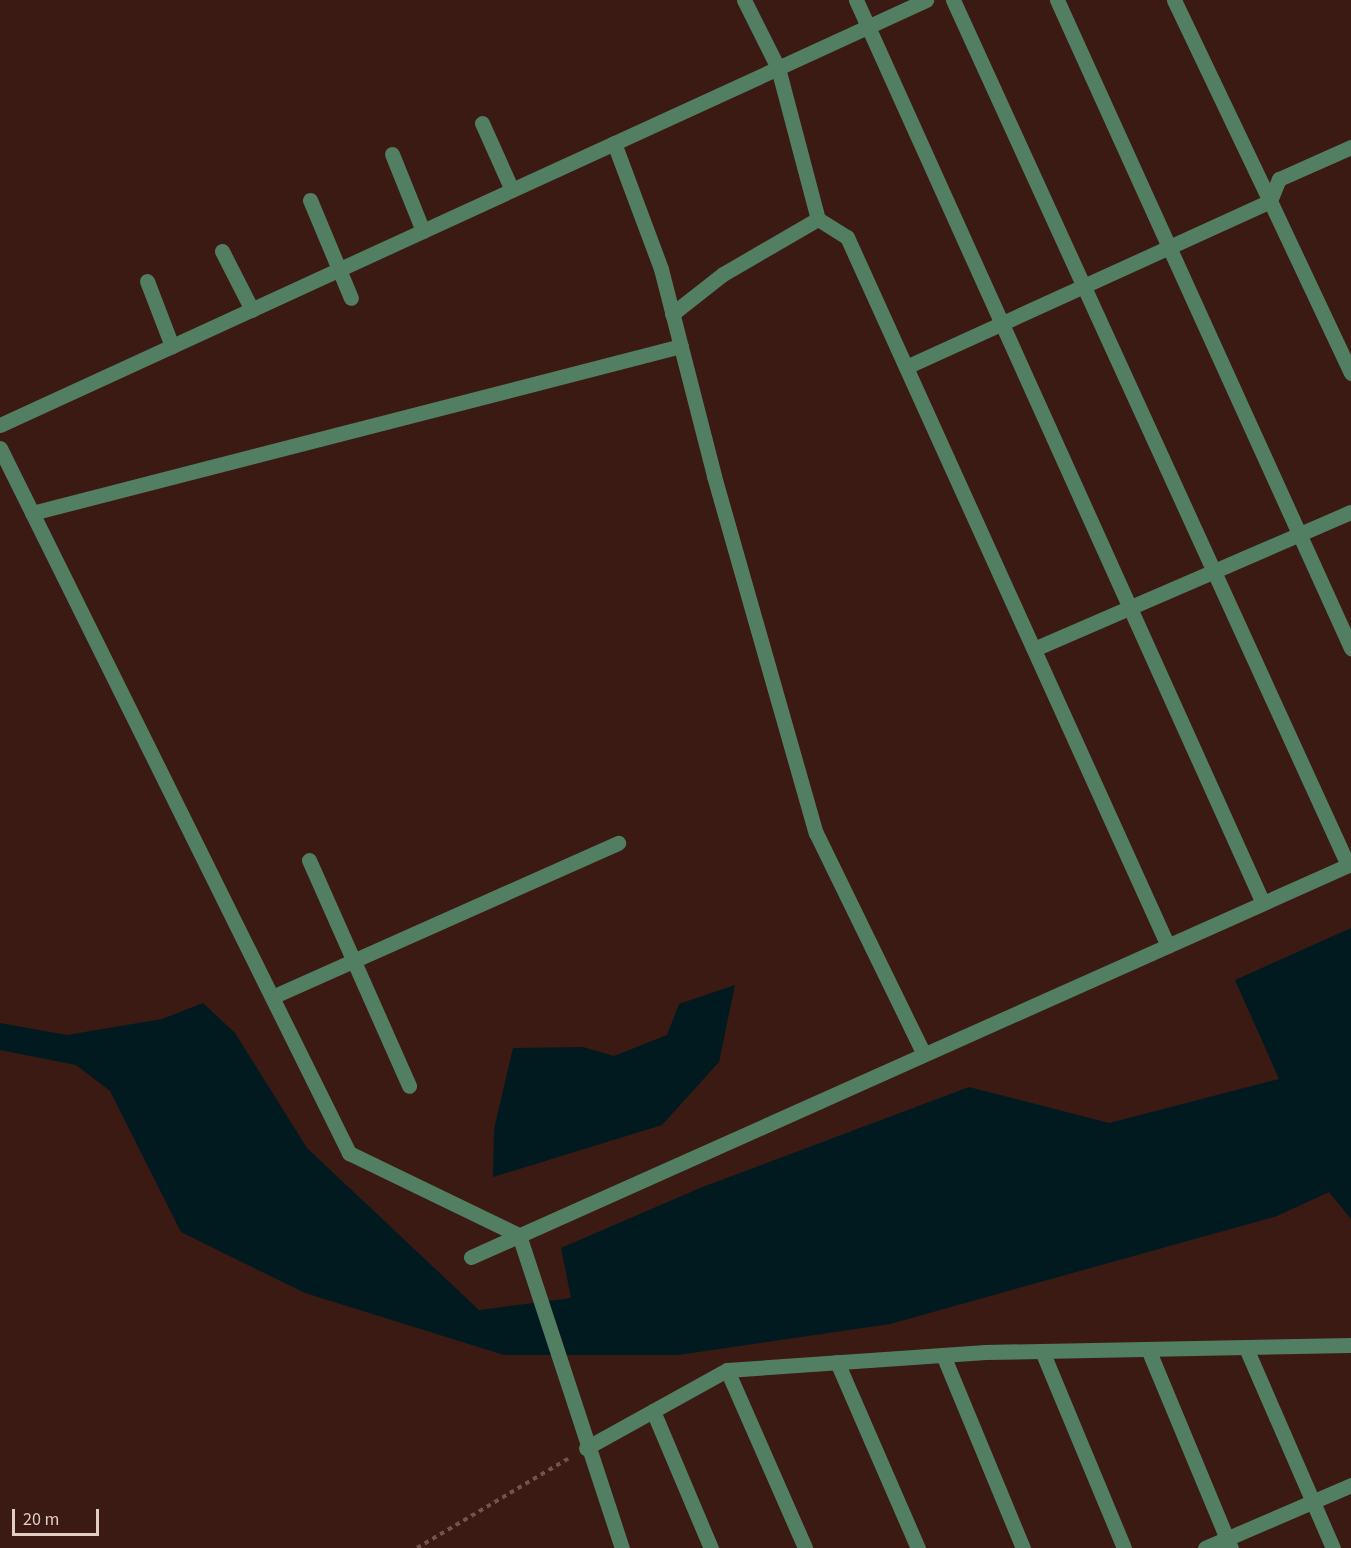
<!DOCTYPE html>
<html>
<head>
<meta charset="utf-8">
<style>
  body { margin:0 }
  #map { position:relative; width:1351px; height:1548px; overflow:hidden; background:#3b1a13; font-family:"Source Sans 3",sans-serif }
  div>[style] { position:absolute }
  .water>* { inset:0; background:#001a20 }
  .path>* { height:4px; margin-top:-2px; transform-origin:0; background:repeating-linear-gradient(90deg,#71534d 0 4.5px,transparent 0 9px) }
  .minor>* { height:15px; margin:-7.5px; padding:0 7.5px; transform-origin:7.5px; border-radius:7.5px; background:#527e61 }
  span { translate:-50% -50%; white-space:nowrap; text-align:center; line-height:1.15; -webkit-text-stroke:4.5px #3b1a13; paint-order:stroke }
  .scale { position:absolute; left:12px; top:1509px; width:87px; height:27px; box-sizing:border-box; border:3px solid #e2ccc6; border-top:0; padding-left:8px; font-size:18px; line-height:21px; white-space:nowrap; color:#e2ccc6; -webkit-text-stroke:4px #3b1a13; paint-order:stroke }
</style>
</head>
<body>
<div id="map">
  <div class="water">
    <div style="clip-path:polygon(1351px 928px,1351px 1219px,1329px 1192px,1277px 1216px,890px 1324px,678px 1355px,504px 1355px,305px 1293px,181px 1232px,110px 1091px,76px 1065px,0 1050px,0 1023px,67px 1035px,162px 1019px,203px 1003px,235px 1033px,307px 1148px,479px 1310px,571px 1298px,561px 1248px,700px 1188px,969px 1087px,1109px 1123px,1279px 1079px,1235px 980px)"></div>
    <div style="clip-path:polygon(735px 985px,719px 1062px,662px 1125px,493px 1177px,494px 1129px,513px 1048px,583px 1047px,614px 1056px,667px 1035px,679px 1004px)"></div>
  </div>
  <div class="path">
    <div style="left:417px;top:1548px;width:177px;rotate:-30.6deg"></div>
  </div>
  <div class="minor">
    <div style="left:744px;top:0;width:76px;rotate:63.4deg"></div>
    <div style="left:778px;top:68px;width:156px;rotate:75.2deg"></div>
    <div style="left:818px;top:219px;width:34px;rotate:32deg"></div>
    <div style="left:847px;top:237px;width:778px;rotate:65.64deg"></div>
    <div style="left:856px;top:0;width:990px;rotate:65.74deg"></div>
    <div style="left:953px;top:0;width:951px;rotate:65.46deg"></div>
    <div style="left:1057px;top:0;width:712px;rotate:65.6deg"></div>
    <div style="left:1174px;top:0;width:223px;rotate:64.5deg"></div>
    <div style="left:482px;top:123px;width:73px;rotate:65.9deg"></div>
    <div style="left:614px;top:143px;width:134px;rotate:69.5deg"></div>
    <div style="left:661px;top:269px;width:214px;rotate:75.6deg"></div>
    <div style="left:714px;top:476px;width:371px;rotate:74.1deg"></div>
    <div style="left:816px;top:833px;width:246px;rotate:64deg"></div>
    <div style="left:392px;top:154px;width:83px;rotate:68.1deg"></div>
    <div style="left:310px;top:200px;width:106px;rotate:67.3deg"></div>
    <div style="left:1270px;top:201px;width:24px;rotate:-68deg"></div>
    <div style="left:1279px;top:179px;width:79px;rotate:-24deg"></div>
    <div style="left:222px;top:251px;width:66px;rotate:63deg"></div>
    <div style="left:147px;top:281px;width:70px;rotate:69deg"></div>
    <div style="left:672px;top:314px;width:65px;rotate:-38.1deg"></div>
    <div style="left:723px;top:274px;width:110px;rotate:-30.1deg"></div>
    <div style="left:906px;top:367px;width:400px;rotate:-24.5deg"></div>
    <div style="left:1270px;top:201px;width:190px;rotate:64.8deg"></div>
    <div style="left:0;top:425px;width:1019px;rotate:-24.65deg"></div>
    <div style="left:0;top:448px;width:787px;rotate:63.66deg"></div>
    <div style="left:349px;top:1153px;width:189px;rotate:25.8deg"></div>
    <div style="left:519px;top:1235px;width:330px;rotate:71.8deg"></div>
    <div style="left:32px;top:513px;width:670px;rotate:-14.43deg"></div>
    <div style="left:1034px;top:649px;width:345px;rotate:-23.4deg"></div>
    <div style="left:309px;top:860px;width:247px;rotate:66.1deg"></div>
    <div style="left:272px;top:997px;width:379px;rotate:-24deg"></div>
    <div style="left:471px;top:1257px;width:964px;rotate:-24.07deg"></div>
    <div style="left:1246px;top:1348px;width:218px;rotate:66.5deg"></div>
    <div style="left:1148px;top:1349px;width:216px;rotate:67.4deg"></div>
    <div style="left:1042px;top:1351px;width:213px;rotate:67.4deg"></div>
    <div style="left:943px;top:1355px;width:209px;rotate:67.5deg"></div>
    <div style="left:837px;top:1362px;width:203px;rotate:66.5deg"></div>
    <div style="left:727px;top:1370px;width:194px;rotate:66.3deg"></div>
    <div style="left:653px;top:1411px;width:149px;rotate:67.1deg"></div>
    <div style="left:586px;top:1448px;width:161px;rotate:-29deg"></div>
    <div style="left:727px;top:1370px;width:259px;rotate:-4deg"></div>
    <div style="left:985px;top:1352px;width:366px;rotate:-1.1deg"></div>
    <div style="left:1205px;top:1548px;width:159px;rotate:-23.3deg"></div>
  </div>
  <div class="scale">20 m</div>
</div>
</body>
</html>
